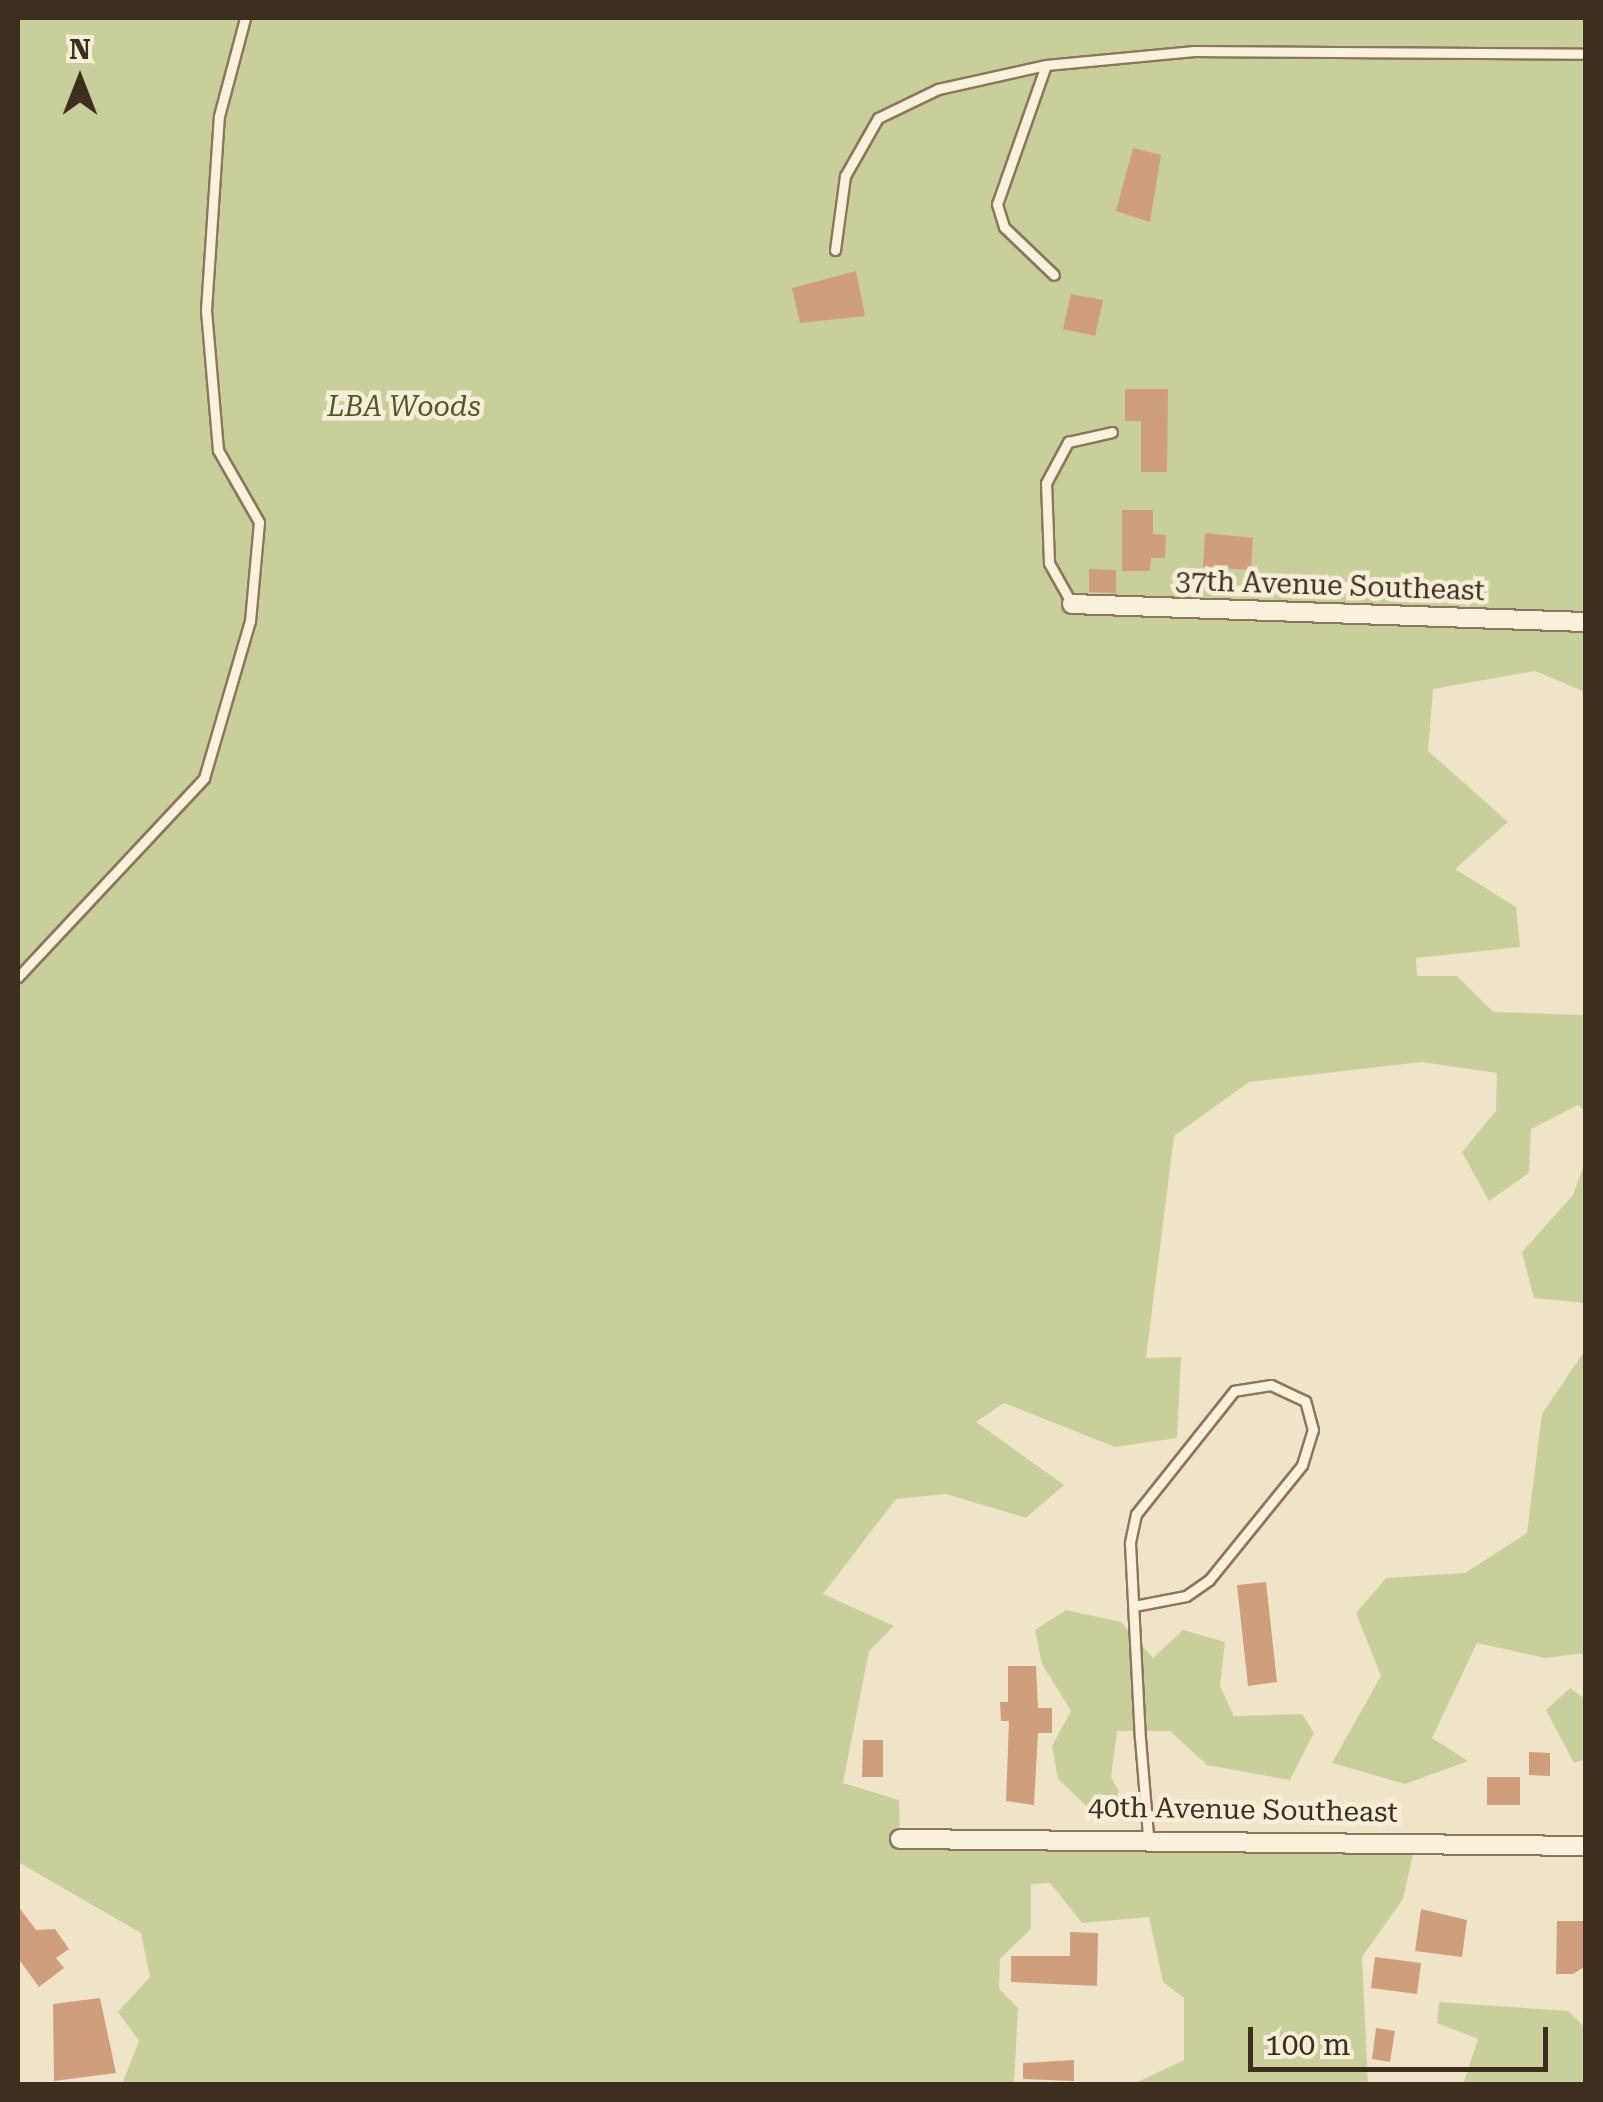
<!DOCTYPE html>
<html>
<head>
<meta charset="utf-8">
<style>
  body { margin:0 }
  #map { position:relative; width:1603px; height:2102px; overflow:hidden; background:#f0e4c8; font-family:"Roboto Serif",serif }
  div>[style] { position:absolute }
  .green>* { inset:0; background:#c9cf9b }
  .building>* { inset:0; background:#cf9f7d }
  .roads { filter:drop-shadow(2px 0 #8d765c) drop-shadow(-2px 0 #8d765c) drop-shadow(0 2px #8d765c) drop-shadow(0 -2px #8d765c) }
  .lane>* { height:9px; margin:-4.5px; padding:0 4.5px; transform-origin:4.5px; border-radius:4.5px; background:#faf1dc }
  .street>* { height:18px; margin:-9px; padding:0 9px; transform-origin:9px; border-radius:9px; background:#faf1dc }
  span { translate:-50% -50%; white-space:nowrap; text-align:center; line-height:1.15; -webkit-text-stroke:9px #f7eed8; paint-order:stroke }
  .park-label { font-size:28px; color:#4d5a26; font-style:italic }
  .street-label { font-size:28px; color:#3d2e20 }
  .frame { position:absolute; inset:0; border:20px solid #3d2e20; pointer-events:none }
  .north { position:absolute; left:30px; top:30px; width:100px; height:100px; -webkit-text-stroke:8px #f7eed8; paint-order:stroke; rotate:0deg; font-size:28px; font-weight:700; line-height:40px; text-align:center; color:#3d2e20 }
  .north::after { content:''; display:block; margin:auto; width:35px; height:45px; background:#3d2e20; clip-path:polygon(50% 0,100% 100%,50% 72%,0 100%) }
  .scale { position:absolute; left:1248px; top:2027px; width:300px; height:45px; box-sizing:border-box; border:5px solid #3d2e20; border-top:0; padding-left:12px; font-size:30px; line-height:35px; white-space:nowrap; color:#3d2e20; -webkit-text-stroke:8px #f7eed8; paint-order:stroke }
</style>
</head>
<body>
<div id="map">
  <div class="green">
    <div style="clip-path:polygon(18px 18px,1585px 18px,1585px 692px,1535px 671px,1433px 689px,1428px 751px,1508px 822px,1455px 869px,1516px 907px,1520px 947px,1416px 958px,1417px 976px,1457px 976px,1493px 1012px,1585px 1015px,1585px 1111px,1578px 1105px,1531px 1129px,1529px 1173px,1489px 1201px,1462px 1152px,1496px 1111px,1497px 1073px,1422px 1062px,1249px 1082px,1174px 1136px,1146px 1358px,1181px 1357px,1177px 1438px,1115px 1447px,1004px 1403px,976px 1422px,1064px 1485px,1026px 1518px,946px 1494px,896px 1499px,823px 1594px,894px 1626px,869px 1651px,843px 1783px,899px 1800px,900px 1839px,1416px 1841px,1403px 1899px,1362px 1957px,1368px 2084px,1133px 2084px,1184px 2060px,1184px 1998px,1163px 1982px,1149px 1917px,1082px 1923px,1050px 1883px,1031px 1884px,1031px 1929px,1000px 1959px,999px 1989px,1018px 2008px,1014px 2084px,122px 2084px,139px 2041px,118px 2012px,150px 1977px,141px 1933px,18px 1862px)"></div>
    <div style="clip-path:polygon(1585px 1162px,1585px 1303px,1534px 1298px,1522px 1252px,1573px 1195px)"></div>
    <div style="clip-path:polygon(1585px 1350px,1585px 1653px,1545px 1658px,1477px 1643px,1432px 1738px,1468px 1761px,1405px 1784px,1332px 1763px,1381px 1676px,1356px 1613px,1386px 1578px,1465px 1573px,1527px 1533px,1542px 1414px)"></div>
    <div style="clip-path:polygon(1066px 1610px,1121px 1622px,1153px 1658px,1183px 1630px,1225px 1642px,1220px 1686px,1234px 1716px,1302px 1714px,1314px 1733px,1290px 1780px,1207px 1765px,1170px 1731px,1117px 1731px,1111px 1777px,1129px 1810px,1095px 1814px,1058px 1779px,1052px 1746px,1071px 1711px,1042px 1664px,1035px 1630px)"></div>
    <div style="clip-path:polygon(1570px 1688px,1585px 1699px,1585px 1759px,1574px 1763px,1546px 1710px)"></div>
    <div style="clip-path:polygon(1439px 2002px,1568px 2011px,1585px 2027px,1585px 2084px,1463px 2084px,1478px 2039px,1437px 2023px)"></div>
  </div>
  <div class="building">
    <div style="clip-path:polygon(1133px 148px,1161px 155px,1150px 222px,1116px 211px)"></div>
    <div style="clip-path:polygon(856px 271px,865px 316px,800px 323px,792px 288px)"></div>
    <div style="clip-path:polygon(1071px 294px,1103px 300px,1095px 336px,1063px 329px)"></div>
    <div style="clip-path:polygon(1125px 389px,1168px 389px,1167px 472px,1141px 472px,1141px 421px,1125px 421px)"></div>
    <div style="clip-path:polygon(1122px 510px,1153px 510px,1153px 534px,1166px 535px,1165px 558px,1151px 558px,1150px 571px,1122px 571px)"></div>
    <div style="clip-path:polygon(1205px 533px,1253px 538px,1251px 570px,1203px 567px)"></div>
    <div style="clip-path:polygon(1089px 569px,1116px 570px,1116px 593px,1089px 592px)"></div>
    <div style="clip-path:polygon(1266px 1582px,1277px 1682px,1248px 1686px,1237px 1585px)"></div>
    <div style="clip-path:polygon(1008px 1666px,1036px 1666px,1038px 1708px,1052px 1708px,1052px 1733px,1038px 1733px,1034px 1805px,1006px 1801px,1009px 1721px,1001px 1721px,1000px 1702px,1008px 1702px)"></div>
    <div style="clip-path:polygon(863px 1740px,883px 1740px,883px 1777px,862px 1777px)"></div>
    <div style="clip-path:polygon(1529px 1752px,1550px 1753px,1550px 1776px,1529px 1775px)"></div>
    <div style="clip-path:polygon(1487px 1777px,1520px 1777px,1520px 1805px,1487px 1805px)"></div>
    <div style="clip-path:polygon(18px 1906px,36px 1930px,55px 1929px,69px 1949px,56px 1958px,64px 1968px,39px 1987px,18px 1958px)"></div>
    <div style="clip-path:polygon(1421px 1909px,1467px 1920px,1462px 1957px,1415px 1951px)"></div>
    <div style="clip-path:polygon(1557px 1921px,1586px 1921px,1586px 1966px,1573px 1974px,1556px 1974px)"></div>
    <div style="clip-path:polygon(1070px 1932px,1098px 1933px,1097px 1986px,1011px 1982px,1011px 1956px,1070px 1956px)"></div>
    <div style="clip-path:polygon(1375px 1957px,1421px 1963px,1417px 1994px,1371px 1988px)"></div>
    <div style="clip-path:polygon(100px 1998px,116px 2073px,54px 2081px,53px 2004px)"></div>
    <div style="clip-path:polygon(1376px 2028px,1395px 2031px,1390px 2062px,1372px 2059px)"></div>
    <div style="clip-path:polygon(1074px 2060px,1074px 2081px,1023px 2079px,1023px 2063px)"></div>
  </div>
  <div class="roads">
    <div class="lane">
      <div style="left:1046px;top:65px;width:147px;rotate:109.4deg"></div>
      <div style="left:997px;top:204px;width:24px;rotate:73deg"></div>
      <div style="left:1004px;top:227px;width:69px;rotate:43.8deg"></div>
      <div style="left:835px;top:250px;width:75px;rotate:-82.3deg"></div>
      <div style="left:845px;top:176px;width:67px;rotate:-60.4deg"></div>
      <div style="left:878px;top:118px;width:67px;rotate:-25.8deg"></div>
      <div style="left:938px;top:89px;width:111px;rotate:-12.5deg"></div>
      <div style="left:1046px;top:65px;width:149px;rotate:-5.4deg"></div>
      <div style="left:1194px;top:51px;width:392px;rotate:0.4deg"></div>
      <div style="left:1072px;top:604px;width:47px;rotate:-119.3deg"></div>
      <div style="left:1049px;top:563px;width:80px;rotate:-92.1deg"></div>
      <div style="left:1046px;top:483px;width:47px;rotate:-61.8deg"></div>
      <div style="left:1068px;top:442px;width:45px;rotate:-12.8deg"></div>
      <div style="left:18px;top:977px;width:272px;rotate:-46.9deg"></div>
      <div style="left:204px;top:778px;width:164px;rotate:-73.7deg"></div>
      <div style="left:250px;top:621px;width:99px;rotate:-84.8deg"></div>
      <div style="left:259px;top:522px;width:83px;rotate:-119.7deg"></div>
      <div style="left:218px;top:450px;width:141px;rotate:-94.9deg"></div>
      <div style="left:206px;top:310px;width:194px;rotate:-86.2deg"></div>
      <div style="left:219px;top:116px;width:101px;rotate:-75.1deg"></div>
      <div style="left:1134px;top:1606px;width:53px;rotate:-10.9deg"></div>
      <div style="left:1186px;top:1596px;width:28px;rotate:-35deg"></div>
      <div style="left:1209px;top:1580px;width:148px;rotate:-51deg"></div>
      <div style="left:1302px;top:1465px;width:37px;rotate:-73deg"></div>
      <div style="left:1313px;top:1430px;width:30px;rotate:-105deg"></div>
      <div style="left:1305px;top:1401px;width:38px;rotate:-155deg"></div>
      <div style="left:1271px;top:1385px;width:37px;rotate:171deg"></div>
      <div style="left:1234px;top:1391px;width:157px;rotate:128.5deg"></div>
      <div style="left:1136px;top:1514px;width:30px;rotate:102deg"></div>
      <div style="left:1130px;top:1543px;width:195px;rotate:87.1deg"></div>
      <div style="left:1140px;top:1738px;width:97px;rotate:85.3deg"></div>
    </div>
    <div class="street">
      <div style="left:1072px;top:604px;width:514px;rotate:2.01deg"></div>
      <div style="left:900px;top:1839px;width:686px;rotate:0.58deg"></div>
    </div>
  </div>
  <div class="park-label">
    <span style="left:404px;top:407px">LBA Woods</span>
  </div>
  <div class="street-label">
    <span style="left:1330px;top:586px;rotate:2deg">37th Avenue Southeast</span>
    <span style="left:1243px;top:1810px;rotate:1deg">40th Avenue Southeast</span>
  </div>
  <div class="frame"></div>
  <div class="north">N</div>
  <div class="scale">100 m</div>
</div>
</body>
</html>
